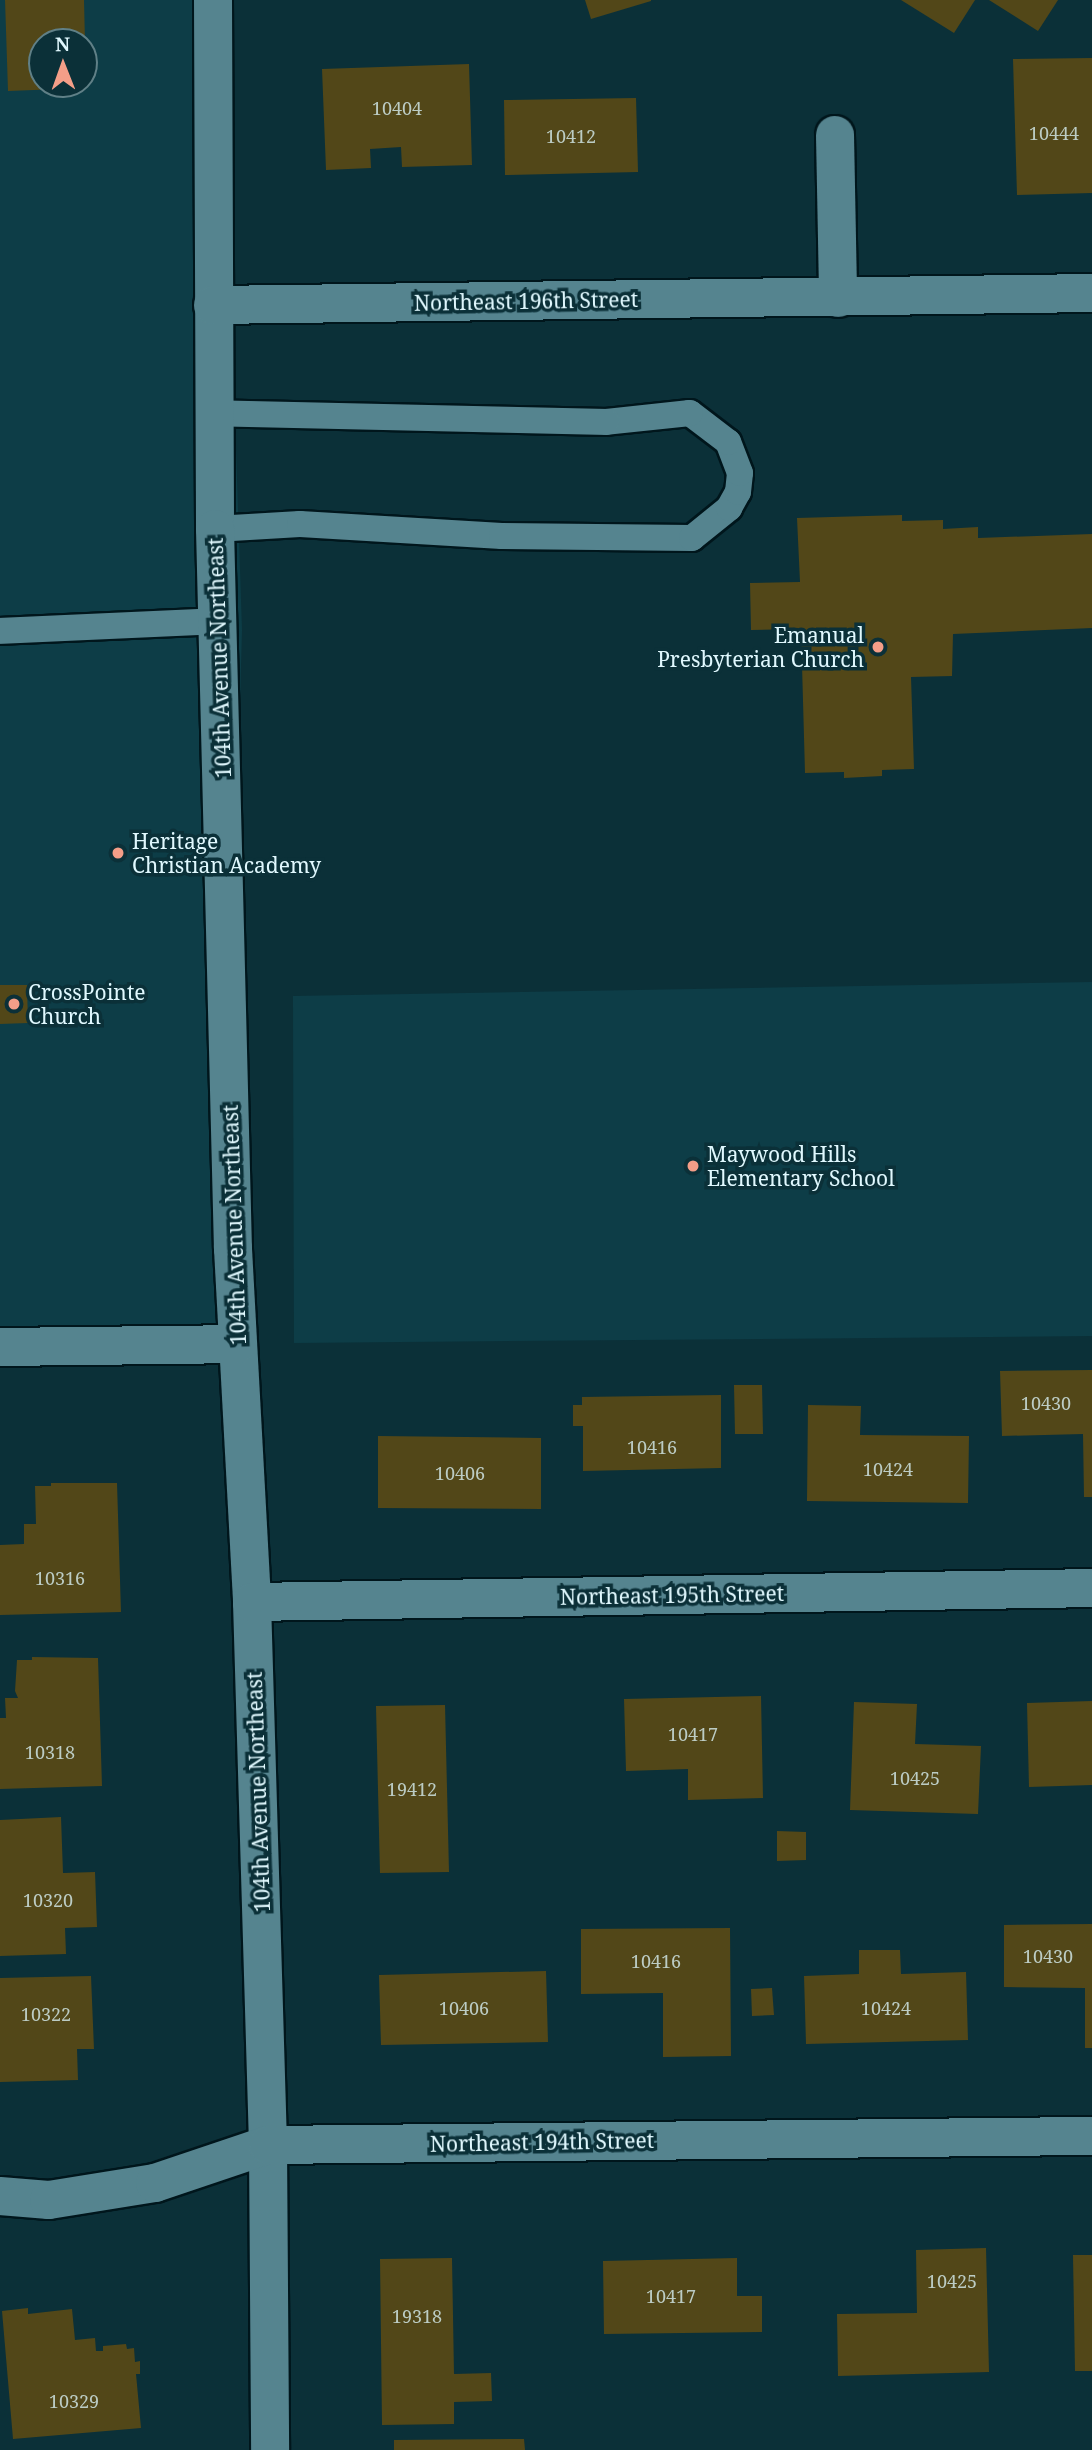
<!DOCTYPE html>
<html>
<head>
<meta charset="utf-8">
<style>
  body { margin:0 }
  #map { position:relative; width:1092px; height:2450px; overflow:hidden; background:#0b3038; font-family:"Noto Serif",serif }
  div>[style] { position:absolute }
  .built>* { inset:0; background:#0d3d47 }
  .building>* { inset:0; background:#524718 }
  .roads { filter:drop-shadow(2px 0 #00161c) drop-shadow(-2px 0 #00161c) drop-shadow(0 2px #00161c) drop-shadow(0 -2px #00161c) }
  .lane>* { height:26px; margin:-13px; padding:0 13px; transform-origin:13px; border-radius:13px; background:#55848f }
  .street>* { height:38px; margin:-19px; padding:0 19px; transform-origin:19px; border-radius:19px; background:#55848f }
  .dots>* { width:19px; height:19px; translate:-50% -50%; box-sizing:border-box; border:4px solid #0b3038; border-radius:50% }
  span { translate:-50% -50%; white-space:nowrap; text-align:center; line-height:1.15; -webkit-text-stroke:7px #0b3038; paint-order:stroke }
  .number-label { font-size:18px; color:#bcccc4 }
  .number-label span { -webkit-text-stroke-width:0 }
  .street-label { font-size:21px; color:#e0f8fe }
  .poi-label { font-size:21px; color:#e0f8fe }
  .right { translate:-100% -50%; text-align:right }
  .left { translate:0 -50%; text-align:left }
  .north { position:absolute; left:28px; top:28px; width:70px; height:70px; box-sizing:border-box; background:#0b3038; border:2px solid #608087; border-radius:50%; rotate:359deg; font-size:19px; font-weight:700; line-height:28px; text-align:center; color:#e0f8fe }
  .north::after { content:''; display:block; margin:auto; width:24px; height:32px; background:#f49e88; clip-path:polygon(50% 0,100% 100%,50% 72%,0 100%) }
</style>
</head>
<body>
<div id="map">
  <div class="built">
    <div style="clip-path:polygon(evenodd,0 0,213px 0,213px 305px,235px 417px,242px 630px,230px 1076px,237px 1344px,0 1347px,0 0,42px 42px,84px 42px,84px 84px,42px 84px,42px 42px)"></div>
    <div style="clip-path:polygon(1092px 982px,1092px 1336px,294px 1343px,293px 996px)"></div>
  </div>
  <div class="building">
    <div style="clip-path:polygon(5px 0,84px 0,85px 42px,42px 42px,42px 84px,86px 84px,86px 88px,8px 91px)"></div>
    <div style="clip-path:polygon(585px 0,651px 0,651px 1px,591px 19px)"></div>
    <div style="clip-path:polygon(901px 0,975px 0,954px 33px)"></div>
    <div style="clip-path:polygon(989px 0,1058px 0,1038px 31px)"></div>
    <div style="clip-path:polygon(1092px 58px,1092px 193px,1017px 195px,1013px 59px)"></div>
    <div style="clip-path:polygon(469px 64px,472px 165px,402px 167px,401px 147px,370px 149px,371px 168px,326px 170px,322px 69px)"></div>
    <div style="clip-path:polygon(636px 98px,638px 172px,505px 175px,504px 100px)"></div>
    <div style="clip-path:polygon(902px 515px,902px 521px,943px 520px,943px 529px,978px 527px,978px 538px,1092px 534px,1092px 628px,953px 634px,952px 676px,911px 677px,914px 769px,882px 770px,882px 776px,844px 778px,844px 772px,805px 773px,801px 629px,751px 630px,750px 583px,800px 582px,797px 518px)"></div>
    <div style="clip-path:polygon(0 985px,27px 985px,28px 1023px,0 1024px)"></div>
    <div style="clip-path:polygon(1092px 1370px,1092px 1497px,1084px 1497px,1083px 1434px,1002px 1436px,1000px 1371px)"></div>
    <div style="clip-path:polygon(734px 1385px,762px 1385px,763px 1434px,735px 1434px)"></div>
    <div style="clip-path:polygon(721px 1395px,721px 1468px,583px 1471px,583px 1426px,573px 1426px,573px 1405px,582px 1405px,582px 1397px)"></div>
    <div style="clip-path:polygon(808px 1405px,861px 1406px,860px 1435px,969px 1436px,968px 1503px,807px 1501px)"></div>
    <div style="clip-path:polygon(378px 1436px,541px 1438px,541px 1509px,378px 1508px)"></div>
    <div style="clip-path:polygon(51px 1483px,117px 1483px,121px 1612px,0 1615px,0 1545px,24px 1544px,24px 1524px,36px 1524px,35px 1486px,51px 1486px)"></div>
    <div style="clip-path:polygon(32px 1657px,98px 1658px,102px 1786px,0 1789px,0 1718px,6px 1718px,5px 1698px,18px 1698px,15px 1691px,17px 1660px,32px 1660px)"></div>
    <div style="clip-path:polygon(761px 1696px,763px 1798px,688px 1800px,688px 1769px,626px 1771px,624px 1699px)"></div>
    <div style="clip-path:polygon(1092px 1701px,1092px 1785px,1029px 1787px,1027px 1703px)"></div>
    <div style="clip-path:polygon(854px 1702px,917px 1704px,915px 1744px,981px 1746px,978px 1814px,850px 1810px)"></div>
    <div style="clip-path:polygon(445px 1705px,449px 1872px,380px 1873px,376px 1706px)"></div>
    <div style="clip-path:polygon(61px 1817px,63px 1873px,95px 1872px,97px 1927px,65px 1928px,66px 1954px,0 1956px,0 1820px)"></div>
    <div style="clip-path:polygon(777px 1831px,806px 1832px,806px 1860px,777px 1861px)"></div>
    <div style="clip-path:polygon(1092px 1924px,1092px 2048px,1085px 2048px,1085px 1988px,1004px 1987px,1004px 1925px)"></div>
    <div style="clip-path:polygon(730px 1928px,731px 2056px,663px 2057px,663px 1993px,581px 1994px,581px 1929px)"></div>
    <div style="clip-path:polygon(859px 1950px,900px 1950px,901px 1974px,966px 1972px,968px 2040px,806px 2044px,804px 1976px,859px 1974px)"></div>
    <div style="clip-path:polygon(546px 1971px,548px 2042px,381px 2045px,379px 1975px)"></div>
    <div style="clip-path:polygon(91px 1976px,94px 2049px,77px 2049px,78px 2080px,0 2082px,0 1978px)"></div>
    <div style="clip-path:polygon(772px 1988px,774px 2015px,752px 2016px,751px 1989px)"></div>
    <div style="clip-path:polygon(986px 2248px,989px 2372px,838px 2376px,837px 2314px,917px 2313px,916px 2250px)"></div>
    <div style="clip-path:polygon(1073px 2255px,1092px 2255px,1092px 2371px,1075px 2371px)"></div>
    <div style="clip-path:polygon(452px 2258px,454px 2374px,491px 2373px,492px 2401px,454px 2402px,454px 2424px,382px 2425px,380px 2259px)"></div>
    <div style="clip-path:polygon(737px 2258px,737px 2296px,762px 2296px,762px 2332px,604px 2334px,603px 2261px)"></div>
    <div style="clip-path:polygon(28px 2308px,28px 2314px,72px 2309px,75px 2340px,95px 2338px,96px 2351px,103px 2351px,103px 2346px,126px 2344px,127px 2349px,134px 2348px,135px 2362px,140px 2361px,140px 2374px,136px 2374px,141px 2428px,13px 2439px,2px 2311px)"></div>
    <div style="clip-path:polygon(524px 2439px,525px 2450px,394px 2450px,394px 2440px)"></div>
  </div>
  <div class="roads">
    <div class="lane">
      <div style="left:215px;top:529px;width:85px;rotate:-3.4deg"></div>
      <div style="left:300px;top:524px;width:202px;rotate:3.4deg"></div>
      <div style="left:502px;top:536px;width:190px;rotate:0.6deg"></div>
      <div style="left:692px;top:538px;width:48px;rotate:-39deg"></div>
      <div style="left:729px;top:508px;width:18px;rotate:-61deg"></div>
      <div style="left:738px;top:492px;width:19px;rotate:-84deg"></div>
      <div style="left:740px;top:473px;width:33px;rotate:-111deg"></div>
      <div style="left:728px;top:442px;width:48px;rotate:-142.7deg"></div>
      <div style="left:690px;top:413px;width:84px;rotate:173.9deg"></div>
      <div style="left:606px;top:422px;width:389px;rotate:-178.7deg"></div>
      <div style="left:0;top:631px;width:219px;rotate:-2.6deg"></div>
    </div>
    <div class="street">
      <div style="left:213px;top:0;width:529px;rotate:89.78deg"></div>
      <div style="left:215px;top:529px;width:720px;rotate:88.57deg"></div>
      <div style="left:233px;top:1249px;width:354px;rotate:86.9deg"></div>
      <div style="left:252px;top:1602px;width:543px;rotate:88.31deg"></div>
      <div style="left:268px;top:2145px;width:305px;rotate:89.6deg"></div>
      <div style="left:835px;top:135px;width:163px;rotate:88.9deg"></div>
      <div style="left:213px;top:305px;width:879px;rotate:-0.78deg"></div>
      <div style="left:0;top:1347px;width:237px;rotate:-0.7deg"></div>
      <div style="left:252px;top:1602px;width:840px;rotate:-0.95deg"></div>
      <div style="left:0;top:2196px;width:49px;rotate:4.7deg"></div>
      <div style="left:49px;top:2200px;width:107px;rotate:-9.1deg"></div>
      <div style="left:155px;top:2183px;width:119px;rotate:-18.6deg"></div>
      <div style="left:268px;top:2145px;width:824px;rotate:-0.63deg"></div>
    </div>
  </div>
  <div class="dots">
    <div style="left:878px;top:647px;background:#f49e88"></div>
    <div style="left:118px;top:853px;background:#f49e88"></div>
    <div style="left:14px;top:1004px;background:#f49e88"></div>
    <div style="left:693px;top:1166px;background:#f49e88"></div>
  </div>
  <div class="number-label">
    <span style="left:397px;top:108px">10404</span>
    <span style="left:1054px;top:133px">10444</span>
    <span style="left:571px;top:136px">10412</span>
    <span style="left:1046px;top:1403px">10430</span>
    <span style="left:652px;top:1447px">10416</span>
    <span style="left:888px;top:1469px">10424</span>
    <span style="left:460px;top:1473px">10406</span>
    <span style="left:60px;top:1578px">10316</span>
    <span style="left:693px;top:1734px">10417</span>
    <span style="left:50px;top:1752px">10318</span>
    <span style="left:915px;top:1778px">10425</span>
    <span style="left:412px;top:1789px">19412</span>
    <span style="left:48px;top:1900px">10320</span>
    <span style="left:1048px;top:1956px">10430</span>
    <span style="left:656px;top:1961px">10416</span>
    <span style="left:464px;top:2008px">10406</span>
    <span style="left:886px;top:2008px">10424</span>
    <span style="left:46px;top:2014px">10322</span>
    <span style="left:952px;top:2281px">10425</span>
    <span style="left:671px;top:2296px">10417</span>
    <span style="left:417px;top:2316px">19318</span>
    <span style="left:74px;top:2401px">10329</span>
  </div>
  <div class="street-label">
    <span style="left:526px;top:301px;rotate:-1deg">Northeast 196th Street</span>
    <span style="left:219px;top:658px;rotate:-92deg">104th Avenue Northeast</span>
    <span style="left:234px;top:1225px;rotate:-92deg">104th Avenue Northeast</span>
    <span style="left:672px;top:1595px;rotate:-1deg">Northeast 195th Street</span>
    <span style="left:258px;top:1792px;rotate:-92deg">104th Avenue Northeast</span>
    <span style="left:542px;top:2142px;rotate:-1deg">Northeast 194th Street</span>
  </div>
  <div class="poi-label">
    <span class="right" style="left:864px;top:647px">Emanual<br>Presbyterian Church</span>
    <span class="left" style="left:132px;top:853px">Heritage<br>Christian Academy</span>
    <span class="left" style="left:28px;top:1004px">CrossPointe<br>Church</span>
    <span class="left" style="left:707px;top:1166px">Maywood Hills<br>Elementary School</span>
  </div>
  <div class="north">N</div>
</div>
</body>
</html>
